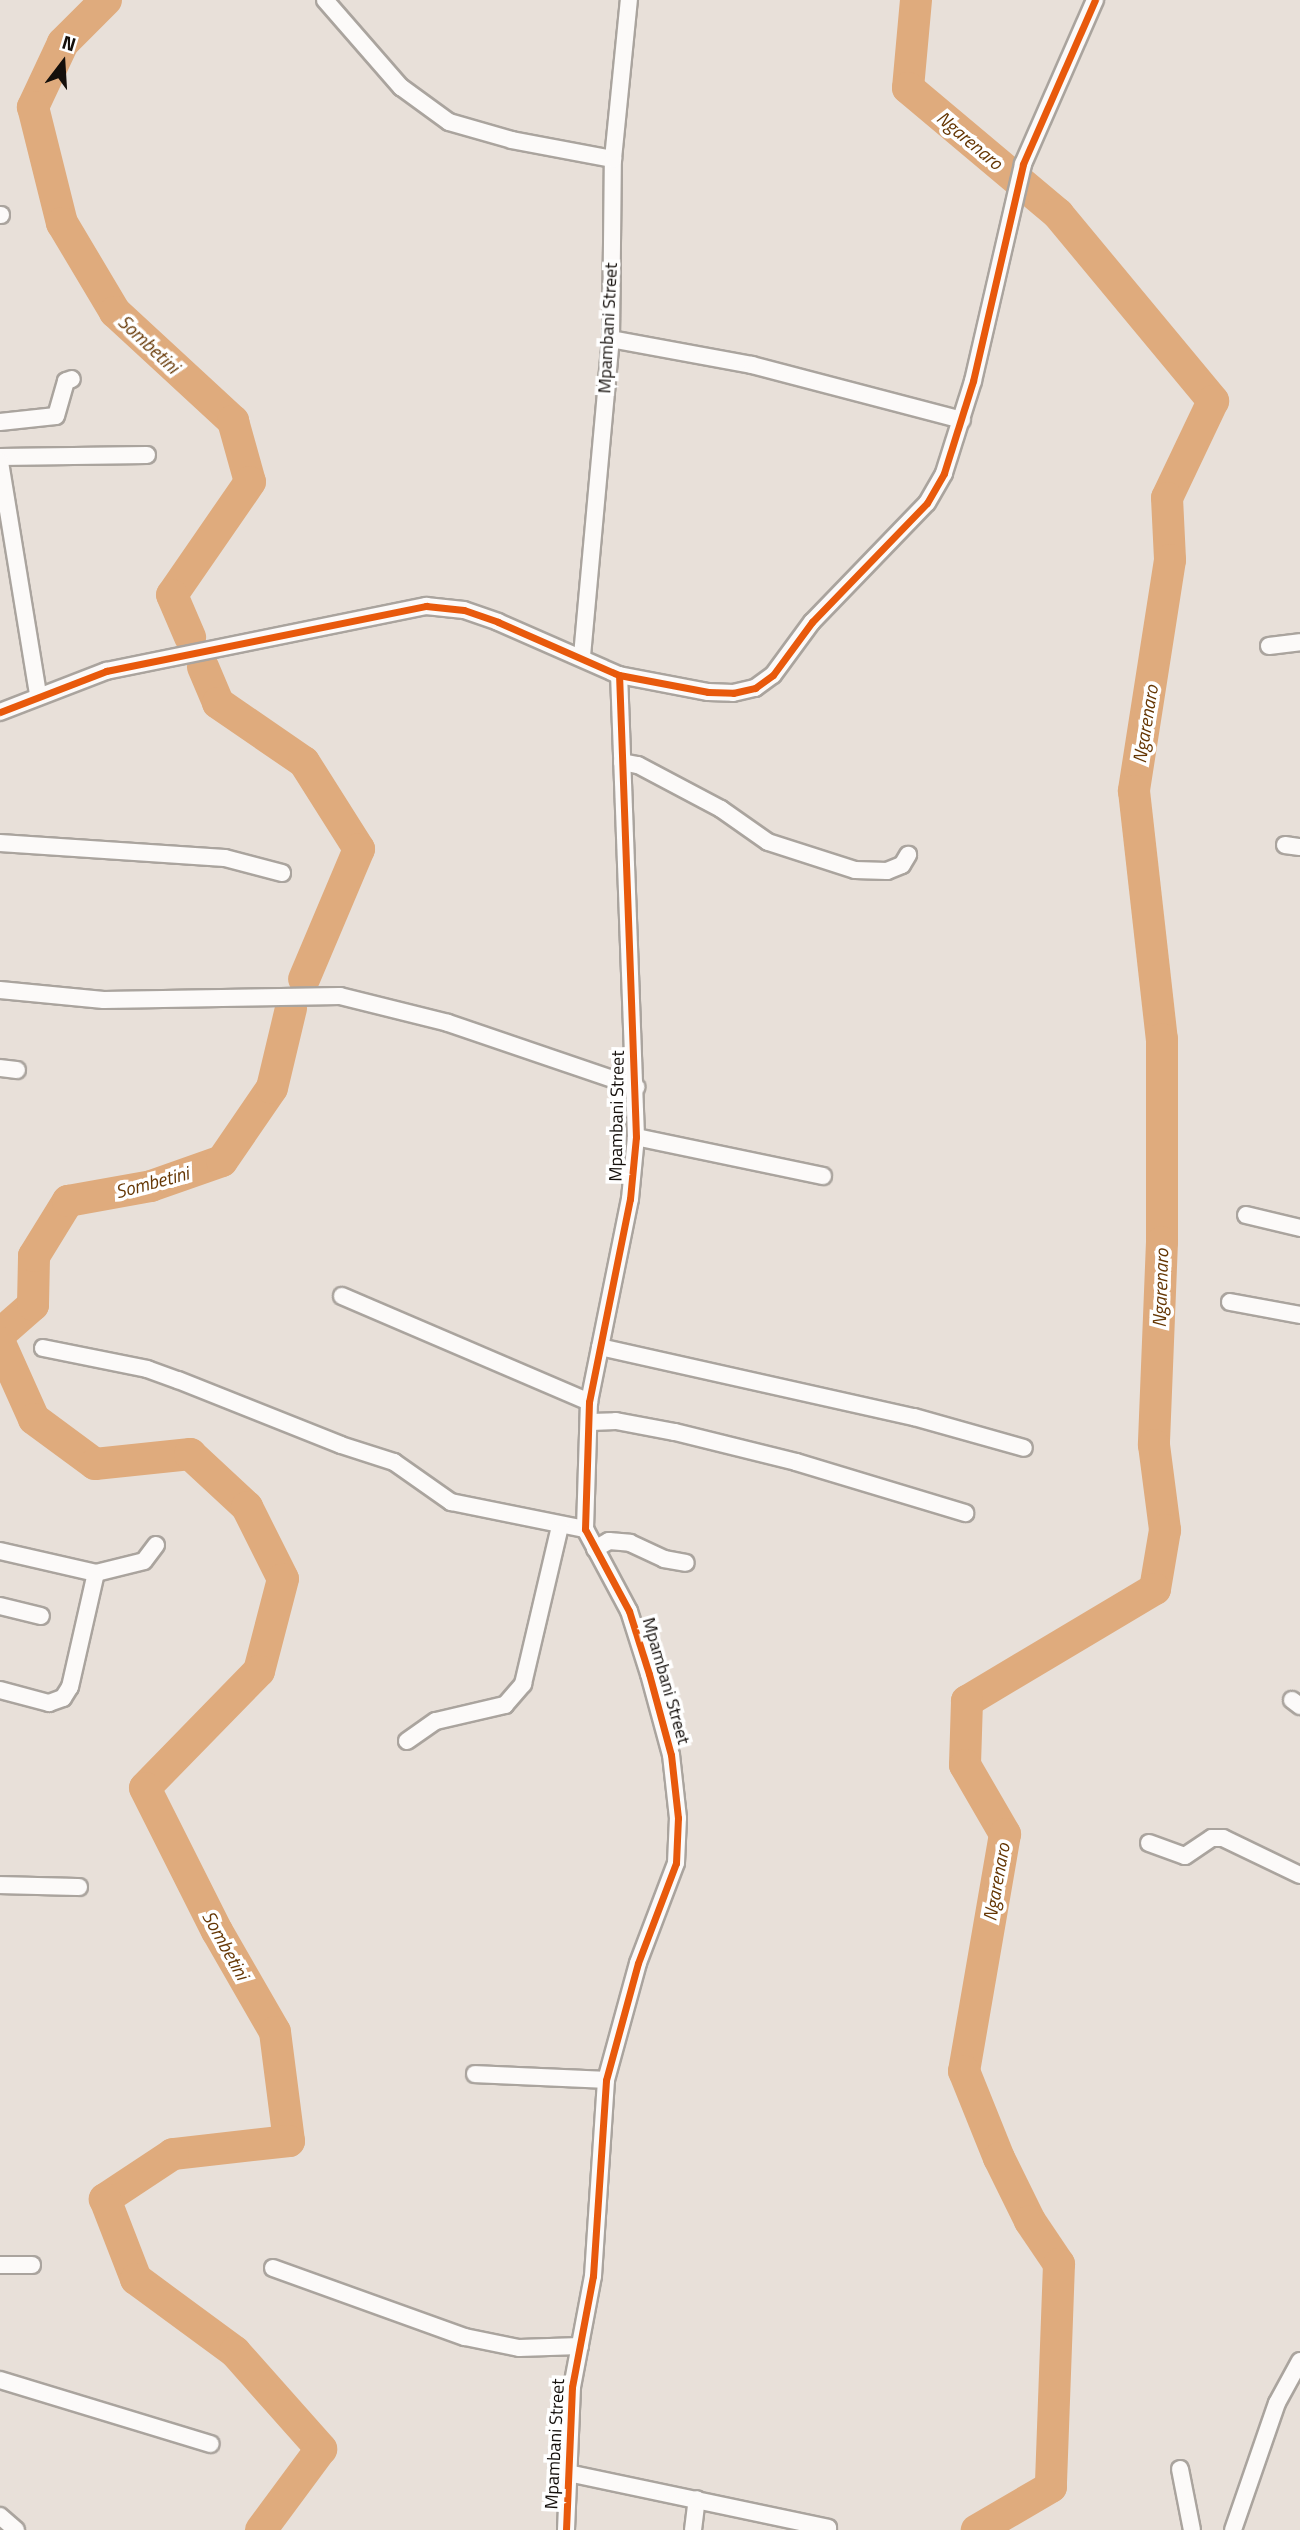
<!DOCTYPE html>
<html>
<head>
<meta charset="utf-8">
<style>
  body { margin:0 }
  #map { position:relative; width:1300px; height:2530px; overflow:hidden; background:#e8e0d9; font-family:"Titillium Web",sans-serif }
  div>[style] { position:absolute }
  .river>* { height:32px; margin:-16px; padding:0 16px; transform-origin:16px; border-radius:16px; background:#dfab7d }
  .roads { filter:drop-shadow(2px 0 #aaa49e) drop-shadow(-2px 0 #aaa49e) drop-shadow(0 2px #aaa49e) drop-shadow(0 -2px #aaa49e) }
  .minor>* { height:16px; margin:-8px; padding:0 8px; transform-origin:8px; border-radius:8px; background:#fcfaf9 }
  .cycleway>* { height:7px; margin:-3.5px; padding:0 3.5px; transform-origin:3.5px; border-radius:3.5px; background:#e8590c }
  span { translate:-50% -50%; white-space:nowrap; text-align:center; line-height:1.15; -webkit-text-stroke:7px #fff; paint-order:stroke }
  .street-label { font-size:18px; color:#140f0b }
  .water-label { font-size:19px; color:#653603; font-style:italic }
  .north { position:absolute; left:28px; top:28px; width:70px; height:70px; -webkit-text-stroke:5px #fff; paint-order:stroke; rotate:17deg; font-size:19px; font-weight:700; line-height:28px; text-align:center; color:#140f0b }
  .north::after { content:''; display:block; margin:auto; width:24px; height:32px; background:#140f0b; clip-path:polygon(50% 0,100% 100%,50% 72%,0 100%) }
</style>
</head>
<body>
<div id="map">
  <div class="river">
    <div style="left:106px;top:0;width:61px;rotate:135deg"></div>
    <div style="left:63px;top:43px;width:71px;rotate:115.1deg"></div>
    <div style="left:33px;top:107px;width:120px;rotate:76deg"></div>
    <div style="left:62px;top:223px;width:104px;rotate:59.2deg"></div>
    <div style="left:115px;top:312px;width:161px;rotate:42.7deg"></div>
    <div style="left:233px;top:421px;width:63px;rotate:74.4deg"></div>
    <div style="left:250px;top:482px;width:137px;rotate:124.6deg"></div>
    <div style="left:172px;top:595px;width:46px;rotate:66.8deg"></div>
    <div style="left:916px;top:0;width:88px;rotate:95.2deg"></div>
    <div style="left:908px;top:88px;width:196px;rotate:40deg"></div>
    <div style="left:1058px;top:214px;width:243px;rotate:50.3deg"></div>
    <div style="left:1213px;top:401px;width:107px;rotate:115.4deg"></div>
    <div style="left:1167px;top:498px;width:62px;rotate:87.2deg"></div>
    <div style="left:1170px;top:560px;width:234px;rotate:98.9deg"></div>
    <div style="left:1134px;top:791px;width:250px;rotate:83.6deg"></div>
    <div style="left:1162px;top:1039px;width:203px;rotate:90deg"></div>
    <div style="left:1162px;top:1242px;width:203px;rotate:92.3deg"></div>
    <div style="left:1154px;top:1445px;width:86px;rotate:82.6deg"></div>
    <div style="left:1165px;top:1530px;width:60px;rotate:99.6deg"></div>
    <div style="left:1155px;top:1589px;width:219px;rotate:149.2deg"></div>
    <div style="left:967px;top:1701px;width:64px;rotate:91.8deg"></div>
    <div style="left:965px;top:1765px;width:80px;rotate:59.9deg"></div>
    <div style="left:1005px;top:1834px;width:241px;rotate:99.8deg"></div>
    <div style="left:964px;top:2071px;width:94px;rotate:68.1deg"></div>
    <div style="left:999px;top:2158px;width:70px;rotate:63.8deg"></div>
    <div style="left:1030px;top:2221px;width:52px;rotate:56deg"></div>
    <div style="left:1059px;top:2264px;width:223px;rotate:92.1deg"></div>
    <div style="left:1051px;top:2487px;width:86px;rotate:149.8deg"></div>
    <div style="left:203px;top:667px;width:39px;rotate:67deg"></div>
    <div style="left:218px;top:703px;width:104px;rotate:34.5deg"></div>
    <div style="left:304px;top:762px;width:103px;rotate:57.7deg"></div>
    <div style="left:359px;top:849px;width:141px;rotate:112.9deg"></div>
    <div style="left:0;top:1334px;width:44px;rotate:-41.3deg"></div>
    <div style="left:33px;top:1305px;width:49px;rotate:-88.8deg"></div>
    <div style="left:34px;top:1256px;width:65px;rotate:-58.3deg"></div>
    <div style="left:68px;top:1201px;width:84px;rotate:-10.2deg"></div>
    <div style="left:151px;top:1186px;width:75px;rotate:-19.4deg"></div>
    <div style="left:222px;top:1161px;width:88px;rotate:-55.6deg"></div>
    <div style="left:272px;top:1088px;width:82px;rotate:-76.6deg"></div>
    <div style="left:0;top:1343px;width:83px;rotate:65.9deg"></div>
    <div style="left:34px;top:1419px;width:76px;rotate:36.4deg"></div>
    <div style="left:95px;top:1464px;width:96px;rotate:-6deg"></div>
    <div style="left:190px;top:1454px;width:78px;rotate:42.9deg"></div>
    <div style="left:247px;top:1507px;width:80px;rotate:63.4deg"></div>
    <div style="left:283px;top:1579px;width:95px;rotate:104.6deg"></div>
    <div style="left:259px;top:1671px;width:163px;rotate:134.3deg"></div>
    <div style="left:145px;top:1788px;width:160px;rotate:63.3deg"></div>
    <div style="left:217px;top:1931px;width:116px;rotate:60.1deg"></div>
    <div style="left:275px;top:2032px;width:110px;rotate:82.7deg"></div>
    <div style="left:289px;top:2141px;width:117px;rotate:173.6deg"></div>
    <div style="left:173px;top:2154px;width:82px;rotate:146.5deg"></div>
    <div style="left:105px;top:2199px;width:86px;rotate:68.8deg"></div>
    <div style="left:136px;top:2279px;width:123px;rotate:36.4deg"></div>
    <div style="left:235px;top:2352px;width:130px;rotate:48.4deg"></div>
    <div style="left:321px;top:2449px;width:101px;rotate:126.5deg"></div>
  </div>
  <div class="roads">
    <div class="minor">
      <div style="left:325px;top:0;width:116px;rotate:48.9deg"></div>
      <div style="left:401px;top:87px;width:59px;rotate:36.1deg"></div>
      <div style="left:449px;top:122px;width:66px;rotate:15.9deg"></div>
      <div style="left:512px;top:140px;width:103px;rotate:10.7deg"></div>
      <div style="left:0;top:215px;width:1px"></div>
      <div style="left:611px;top:339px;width:143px;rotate:10.4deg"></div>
      <div style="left:752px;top:365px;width:217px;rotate:14.7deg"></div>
      <div style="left:0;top:422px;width:56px;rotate:-6.1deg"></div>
      <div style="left:56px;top:416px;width:36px;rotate:-74deg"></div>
      <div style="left:66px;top:381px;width:6px;rotate:-18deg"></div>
      <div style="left:0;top:457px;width:147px;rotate:-0.8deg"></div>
      <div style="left:0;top:462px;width:236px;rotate:80.7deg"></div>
      <div style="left:1269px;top:646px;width:31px;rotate:-7deg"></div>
      <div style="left:582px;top:656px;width:318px;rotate:-84.8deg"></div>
      <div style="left:611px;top:339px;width:180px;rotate:-89.4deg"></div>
      <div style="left:613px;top:159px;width:160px;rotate:-84.3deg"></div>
      <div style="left:0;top:712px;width:114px;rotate:-21.1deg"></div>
      <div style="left:106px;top:671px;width:327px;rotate:-11.5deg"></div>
      <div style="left:426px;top:606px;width:38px;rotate:6deg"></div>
      <div style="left:464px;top:610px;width:36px;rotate:19deg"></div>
      <div style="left:498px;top:622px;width:132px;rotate:23.7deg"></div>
      <div style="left:619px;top:675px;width:91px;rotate:10.8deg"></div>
      <div style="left:708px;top:692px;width:25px;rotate:2deg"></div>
      <div style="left:733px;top:693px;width:23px;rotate:-13deg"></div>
      <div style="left:755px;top:688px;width:22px;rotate:-36deg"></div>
      <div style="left:773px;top:675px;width:66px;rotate:-53.7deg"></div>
      <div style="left:812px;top:622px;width:165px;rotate:-46deg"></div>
      <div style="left:927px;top:503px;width:34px;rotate:-60deg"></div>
      <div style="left:944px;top:473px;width:96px;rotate:-72.5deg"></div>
      <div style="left:973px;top:381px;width:223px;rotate:-77deg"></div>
      <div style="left:1023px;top:164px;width:179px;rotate:-66.3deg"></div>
      <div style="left:622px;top:762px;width:16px;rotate:11deg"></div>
      <div style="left:638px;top:765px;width:94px;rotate:27.9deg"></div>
      <div style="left:721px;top:809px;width:57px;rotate:35.1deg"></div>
      <div style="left:768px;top:842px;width:91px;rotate:17.8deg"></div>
      <div style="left:855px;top:870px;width:32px;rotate:2deg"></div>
      <div style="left:887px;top:871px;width:16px;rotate:-22deg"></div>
      <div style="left:902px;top:865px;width:12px;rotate:-59deg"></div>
      <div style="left:0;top:843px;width:225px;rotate:3.8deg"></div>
      <div style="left:225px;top:858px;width:59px;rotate:14.7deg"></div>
      <div style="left:1285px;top:845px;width:15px;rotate:8deg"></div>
      <div style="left:0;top:990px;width:104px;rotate:5.5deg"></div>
      <div style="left:104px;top:1000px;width:236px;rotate:-1deg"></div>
      <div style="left:340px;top:996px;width:111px;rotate:14deg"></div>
      <div style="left:448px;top:1023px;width:199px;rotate:18.8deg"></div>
      <div style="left:0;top:1068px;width:17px;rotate:7deg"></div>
      <div style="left:636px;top:1137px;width:191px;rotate:11.8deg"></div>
      <div style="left:1246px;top:1215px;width:56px;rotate:13.5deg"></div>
      <div style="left:342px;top:1296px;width:269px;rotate:23.2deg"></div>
      <div style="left:1230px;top:1302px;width:71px;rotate:10.5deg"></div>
      <div style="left:600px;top:1347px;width:322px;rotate:12.6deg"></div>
      <div style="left:914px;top:1417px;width:114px;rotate:15.7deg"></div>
      <div style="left:43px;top:1348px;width:106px;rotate:11.4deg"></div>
      <div style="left:147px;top:1369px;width:33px;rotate:20deg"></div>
      <div style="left:178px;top:1380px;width:175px;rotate:21.7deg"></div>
      <div style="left:341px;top:1445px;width:56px;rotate:17.8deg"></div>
      <div style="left:394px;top:1462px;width:70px;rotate:35.1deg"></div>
      <div style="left:451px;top:1502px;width:137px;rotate:11.4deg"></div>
      <div style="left:591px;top:1422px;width:25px;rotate:-2deg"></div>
      <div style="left:616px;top:1421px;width:60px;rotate:10.6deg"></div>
      <div style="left:675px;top:1432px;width:125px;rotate:13.9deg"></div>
      <div style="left:796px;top:1462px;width:177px;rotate:16.8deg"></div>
      <div style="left:595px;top:1549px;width:16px;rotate:-30deg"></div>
      <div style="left:609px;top:1541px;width:21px;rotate:5deg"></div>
      <div style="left:630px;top:1543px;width:38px;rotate:25deg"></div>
      <div style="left:664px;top:1559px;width:22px;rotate:10deg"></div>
      <div style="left:0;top:1551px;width:98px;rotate:12.9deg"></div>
      <div style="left:96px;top:1573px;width:49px;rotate:-14deg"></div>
      <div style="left:144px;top:1561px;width:20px;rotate:-53deg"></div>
      <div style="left:0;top:1606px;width:42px;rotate:13.7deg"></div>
      <div style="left:0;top:1690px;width:51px;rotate:14.9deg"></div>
      <div style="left:49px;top:1703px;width:15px;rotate:-20deg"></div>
      <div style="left:63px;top:1698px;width:13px;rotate:-58deg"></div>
      <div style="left:70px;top:1687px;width:117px;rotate:-77.2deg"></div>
      <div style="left:1292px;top:1700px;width:10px;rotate:37deg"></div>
      <div style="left:407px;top:1741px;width:35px;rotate:-35deg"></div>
      <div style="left:436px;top:1721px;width:71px;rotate:-13.1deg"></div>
      <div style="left:505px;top:1705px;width:28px;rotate:-49deg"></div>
      <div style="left:523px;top:1684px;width:162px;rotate:-76.8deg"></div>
      <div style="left:1149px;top:1843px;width:38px;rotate:20deg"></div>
      <div style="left:1185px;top:1856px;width:32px;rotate:-34deg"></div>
      <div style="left:1212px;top:1838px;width:11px"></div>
      <div style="left:1223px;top:1838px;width:85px;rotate:25.7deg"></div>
      <div style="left:0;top:1885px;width:79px;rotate:1.5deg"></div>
      <div style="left:475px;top:2074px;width:131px;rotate:2.6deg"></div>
      <div style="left:0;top:2265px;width:32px"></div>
      <div style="left:273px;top:2268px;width:204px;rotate:19.8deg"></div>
      <div style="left:465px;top:2337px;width:55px;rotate:11.5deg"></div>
      <div style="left:519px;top:2348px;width:61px;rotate:-1.9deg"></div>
      <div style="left:0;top:2380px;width:220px;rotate:16.9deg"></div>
      <div style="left:1180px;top:2469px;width:62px;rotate:78.9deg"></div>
      <div style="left:568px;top:2473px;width:266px;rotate:11.9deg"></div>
      <div style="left:0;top:2516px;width:21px;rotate:41deg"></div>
      <div style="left:566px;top:2530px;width:143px;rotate:-87.6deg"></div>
      <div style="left:572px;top:2387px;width:113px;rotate:-79.3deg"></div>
      <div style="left:593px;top:2276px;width:196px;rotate:-86.2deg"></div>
      <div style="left:606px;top:2080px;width:121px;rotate:-74.7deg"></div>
      <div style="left:638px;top:1963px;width:107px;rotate:-69.2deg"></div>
      <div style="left:676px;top:1863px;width:45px;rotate:-87.5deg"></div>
      <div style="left:678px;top:1818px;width:63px;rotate:-96.3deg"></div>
      <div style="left:671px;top:1755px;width:84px;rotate:-105.2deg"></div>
      <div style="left:649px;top:1674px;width:66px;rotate:-107.6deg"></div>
      <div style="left:629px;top:1611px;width:93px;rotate:-118.2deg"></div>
      <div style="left:585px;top:1529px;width:127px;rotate:-88.2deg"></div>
      <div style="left:589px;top:1402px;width:207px;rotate:-78.6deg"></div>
      <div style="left:630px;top:1199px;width:62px;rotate:-84.5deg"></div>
      <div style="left:636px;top:1137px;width:462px;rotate:-92.1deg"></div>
      <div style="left:693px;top:2530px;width:31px;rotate:-83deg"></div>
      <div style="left:1233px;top:2530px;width:134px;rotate:-70.9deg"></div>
      <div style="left:1277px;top:2403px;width:48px;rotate:-61.3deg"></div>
    </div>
  </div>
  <div class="cycleway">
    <div style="left:0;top:712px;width:114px;rotate:-21.1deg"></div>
    <div style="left:106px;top:671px;width:327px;rotate:-11.5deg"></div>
    <div style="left:426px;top:606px;width:38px;rotate:6deg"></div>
    <div style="left:464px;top:610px;width:36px;rotate:19deg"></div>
    <div style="left:498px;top:622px;width:132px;rotate:23.7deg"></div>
    <div style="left:619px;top:675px;width:91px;rotate:10.8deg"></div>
    <div style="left:708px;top:692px;width:25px;rotate:2deg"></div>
    <div style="left:733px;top:693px;width:23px;rotate:-13deg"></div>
    <div style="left:755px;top:688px;width:22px;rotate:-36deg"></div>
    <div style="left:773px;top:675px;width:66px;rotate:-53.7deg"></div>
    <div style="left:812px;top:622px;width:165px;rotate:-46deg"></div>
    <div style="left:927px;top:503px;width:34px;rotate:-60deg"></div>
    <div style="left:944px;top:473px;width:96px;rotate:-72.5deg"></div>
    <div style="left:973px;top:381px;width:223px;rotate:-77deg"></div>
    <div style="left:1023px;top:164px;width:179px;rotate:-66.3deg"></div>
    <div style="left:566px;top:2530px;width:143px;rotate:-87.6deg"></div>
    <div style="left:572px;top:2387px;width:113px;rotate:-79.3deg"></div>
    <div style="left:593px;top:2276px;width:196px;rotate:-86.2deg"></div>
    <div style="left:606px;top:2080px;width:121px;rotate:-74.7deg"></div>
    <div style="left:638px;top:1963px;width:107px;rotate:-69.2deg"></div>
    <div style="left:676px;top:1863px;width:45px;rotate:-87.5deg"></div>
    <div style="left:678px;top:1818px;width:63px;rotate:-96.3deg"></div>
    <div style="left:671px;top:1755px;width:84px;rotate:-105.2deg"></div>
    <div style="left:649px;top:1674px;width:66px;rotate:-107.6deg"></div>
    <div style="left:629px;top:1611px;width:93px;rotate:-118.2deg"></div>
    <div style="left:585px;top:1529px;width:127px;rotate:-88.2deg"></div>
    <div style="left:589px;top:1402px;width:207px;rotate:-78.6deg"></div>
    <div style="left:630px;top:1199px;width:62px;rotate:-84.5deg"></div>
    <div style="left:636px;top:1137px;width:462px;rotate:-92.1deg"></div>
  </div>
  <div class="street-label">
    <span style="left:608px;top:328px;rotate:-87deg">Mpambani Street</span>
    <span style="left:617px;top:1116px;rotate:-89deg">Mpambani Street</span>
    <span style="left:666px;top:1681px;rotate:74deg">Mpambani Street</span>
    <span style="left:555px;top:2444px;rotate:-87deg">Mpambani Street</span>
  </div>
  <div class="water-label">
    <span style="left:970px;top:140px;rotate:40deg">Ngarenaro</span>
    <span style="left:149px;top:344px;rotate:43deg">Sombetini</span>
    <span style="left:1145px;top:724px;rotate:-81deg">Ngarenaro</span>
    <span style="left:152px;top:1182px;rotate:-15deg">Sombetini</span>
    <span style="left:1160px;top:1288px;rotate:-88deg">Ngarenaro</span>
    <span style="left:996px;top:1882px;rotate:-80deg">Ngarenaro</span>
    <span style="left:226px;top:1945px;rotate:61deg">Sombetini</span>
  </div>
  <div class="north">N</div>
</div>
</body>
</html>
